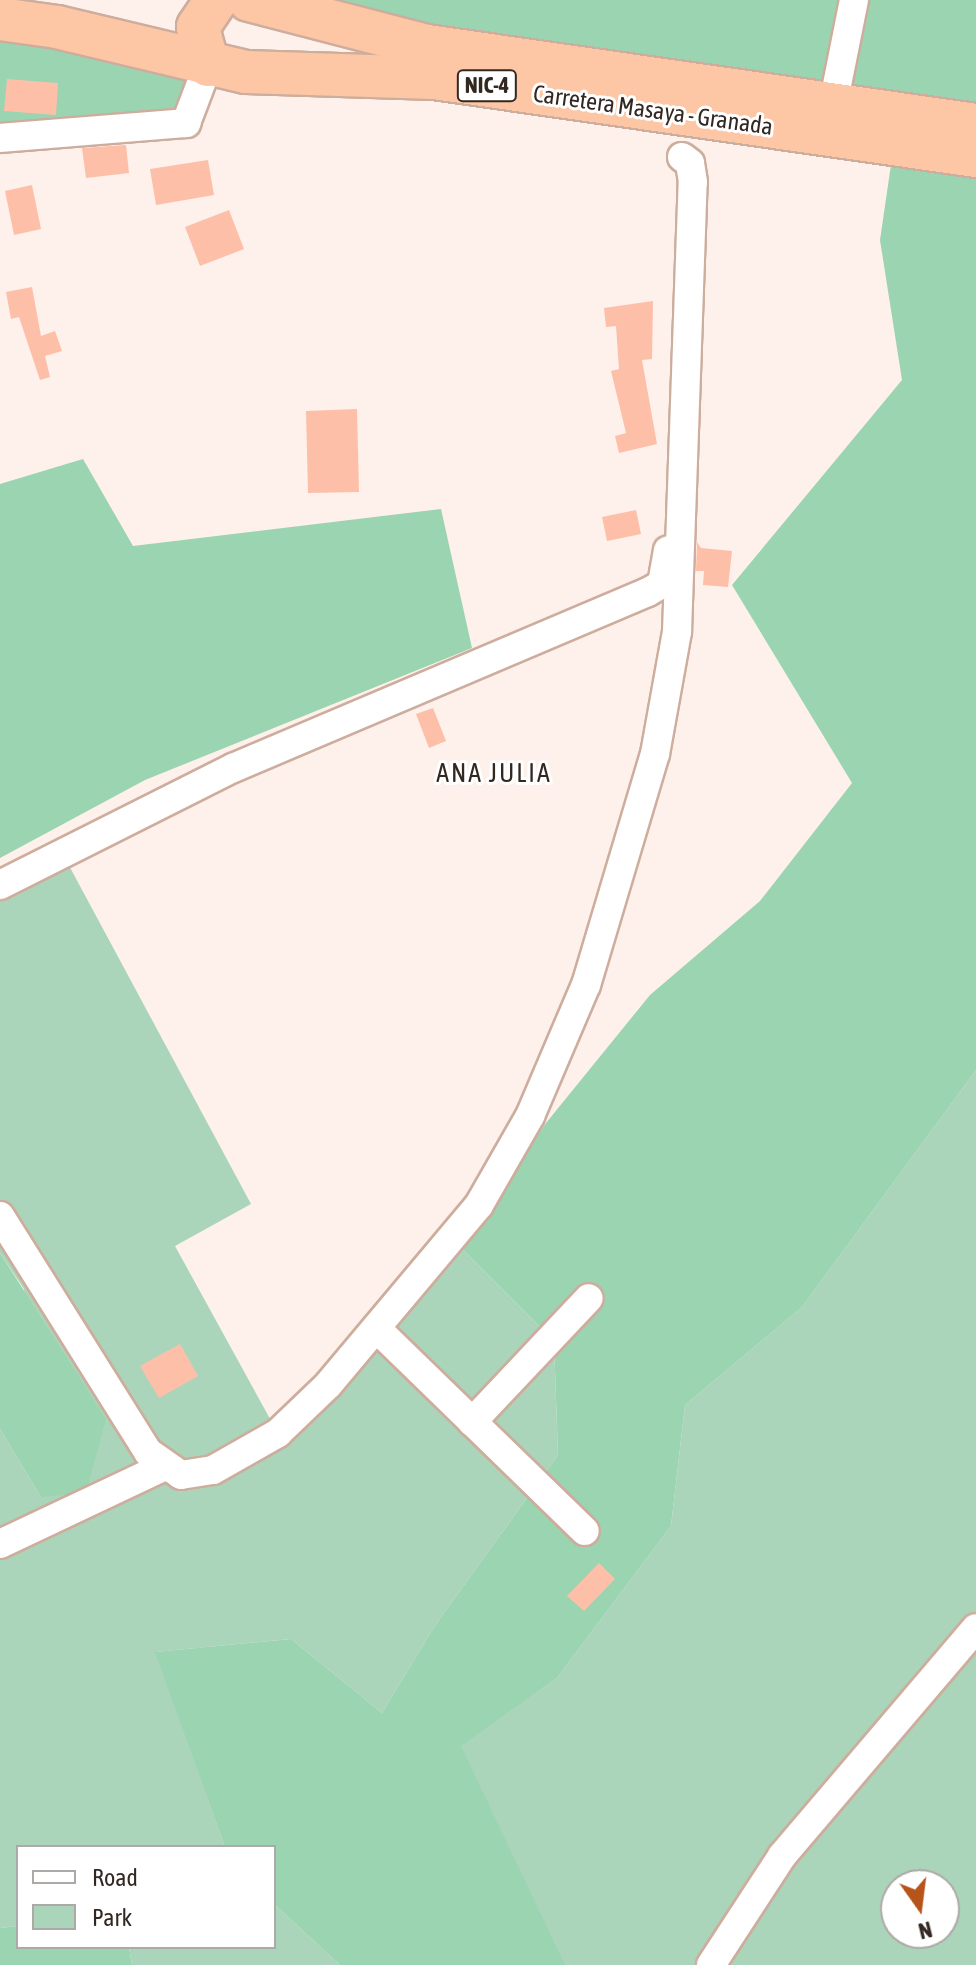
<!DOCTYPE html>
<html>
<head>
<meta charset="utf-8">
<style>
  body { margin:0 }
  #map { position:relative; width:976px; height:1965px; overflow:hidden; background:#fef0ea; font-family:"Asap Condensed",sans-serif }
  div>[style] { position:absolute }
  .green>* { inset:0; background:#abd5bb }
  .forest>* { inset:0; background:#9ad4b0 }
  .building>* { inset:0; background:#febfa9 }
  .roads { filter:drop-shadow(2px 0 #cdad9d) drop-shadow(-2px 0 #cdad9d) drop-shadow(0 2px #cdad9d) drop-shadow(0 -2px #cdad9d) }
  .minor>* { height:28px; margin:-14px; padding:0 14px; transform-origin:14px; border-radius:14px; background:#fff }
  .highway>* { height:42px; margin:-21px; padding:0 21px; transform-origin:21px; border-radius:21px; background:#fdc7a5 }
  span { translate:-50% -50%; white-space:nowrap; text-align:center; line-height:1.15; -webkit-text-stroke:6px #fff; paint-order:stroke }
  .shield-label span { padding:2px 6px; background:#fff; border:2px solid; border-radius:6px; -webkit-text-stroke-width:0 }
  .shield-label { font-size:22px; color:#332721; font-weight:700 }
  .street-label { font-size:24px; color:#332721 }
  .neighbourhood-label { font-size:26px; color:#332721; letter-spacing:2px }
  .legend { position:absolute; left:16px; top:1845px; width:260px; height:104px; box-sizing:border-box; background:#fff; border:2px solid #ada9a6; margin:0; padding:10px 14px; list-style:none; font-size:24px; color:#332721 }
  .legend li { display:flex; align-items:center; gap:16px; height:40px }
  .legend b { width:40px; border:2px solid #ada9a6 }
  .north { position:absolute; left:880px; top:1869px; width:80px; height:80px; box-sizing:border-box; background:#fff; border:2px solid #ada9a6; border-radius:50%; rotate:166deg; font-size:22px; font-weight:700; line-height:32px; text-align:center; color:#332721 }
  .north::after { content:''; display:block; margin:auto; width:28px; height:36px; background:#b7541a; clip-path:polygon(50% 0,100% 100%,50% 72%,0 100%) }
</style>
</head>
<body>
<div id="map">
  <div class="green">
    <div style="clip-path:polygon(59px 847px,251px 1204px,175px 1246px,274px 1426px,458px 1245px,554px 1341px,558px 1455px,436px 1624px,382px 1713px,291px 1639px,156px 1652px,225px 1847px,18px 1847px,18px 1926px,0 1928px,0 1429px,41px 1497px,24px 1289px,0 1253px,0 874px)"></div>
    <div style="clip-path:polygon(evenodd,976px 1070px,976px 1965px,564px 1965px,460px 1746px,557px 1678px,671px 1526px,685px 1405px,802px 1307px,976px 1070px,896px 1885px,944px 1885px,944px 1933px,896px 1933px,896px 1885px)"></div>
    <div style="clip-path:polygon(274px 1904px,340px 1965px,132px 1965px,129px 1947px,274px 1947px)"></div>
  </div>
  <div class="forest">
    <div style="clip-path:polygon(295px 0,976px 0,976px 110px,410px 34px)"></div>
    <div style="clip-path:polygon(0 19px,208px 65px,193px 114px,0 138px)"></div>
    <div style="clip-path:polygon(894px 144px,976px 156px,976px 1070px,802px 1307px,685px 1405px,671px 1526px,557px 1678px,461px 1746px,565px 1965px,340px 1965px,274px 1904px,274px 1847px,225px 1847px,155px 1652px,291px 1639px,382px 1713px,436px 1624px,558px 1455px,554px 1341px,458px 1245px,546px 1123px,650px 995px,760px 901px,852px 783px,732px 585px,902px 380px,880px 240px)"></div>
    <div style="clip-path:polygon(83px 459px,133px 546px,441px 509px,472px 648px,145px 780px,0 858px,0 484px)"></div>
    <div style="clip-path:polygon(0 1253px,106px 1419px,86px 1493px,41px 1497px,0 1429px)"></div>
    <div style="clip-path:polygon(18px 1926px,18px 1947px,129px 1947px,132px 1965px,0 1965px,0 1928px)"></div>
  </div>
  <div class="building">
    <div style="clip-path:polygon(7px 79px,58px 83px,56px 115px,4px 111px)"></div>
    <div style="clip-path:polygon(126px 145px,129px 173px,86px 178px,82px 148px)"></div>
    <div style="clip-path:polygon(208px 160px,214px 195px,156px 205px,150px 169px)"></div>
    <div style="clip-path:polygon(32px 185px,41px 229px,14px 235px,5px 191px)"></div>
    <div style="clip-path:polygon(229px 210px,244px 249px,200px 266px,185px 227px)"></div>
    <div style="clip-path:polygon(32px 287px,41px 336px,55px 331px,62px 351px,45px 356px,50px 377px,40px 380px,19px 317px,11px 319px,6px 292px)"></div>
    <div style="clip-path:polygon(653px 301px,652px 359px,642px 360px,657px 444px,619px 453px,615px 436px,626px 433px,611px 371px,619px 369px,616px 326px,606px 327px,604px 308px)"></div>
    <div style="clip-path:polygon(357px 409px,359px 492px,308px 493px,306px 411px)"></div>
    <div style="clip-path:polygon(636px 510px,641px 534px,607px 541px,602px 517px)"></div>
    <div style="clip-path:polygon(697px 542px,701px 548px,732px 551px,728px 587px,703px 585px,704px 571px,696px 571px)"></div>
    <div style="clip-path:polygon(433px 708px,446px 741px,429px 748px,416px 714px)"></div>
    <div style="clip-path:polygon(180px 1344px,198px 1376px,159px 1398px,140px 1366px)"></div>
    <div style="clip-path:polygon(599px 1563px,615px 1579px,584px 1611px,567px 1596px)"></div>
  </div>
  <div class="roads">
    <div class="minor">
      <div style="left:833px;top:105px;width:107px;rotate:-78.7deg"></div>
      <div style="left:0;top:138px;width:187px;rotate:-4.6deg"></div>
      <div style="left:186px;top:123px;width:62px;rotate:-69.2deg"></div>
      <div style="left:0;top:885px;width:261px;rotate:-26.7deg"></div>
      <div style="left:233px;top:768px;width:451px;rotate:-23deg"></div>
      <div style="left:648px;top:592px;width:16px;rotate:-30deg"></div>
      <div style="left:662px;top:584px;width:34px;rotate:-80deg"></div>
      <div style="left:0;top:1216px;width:279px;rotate:57.9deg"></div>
      <div style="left:148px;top:1452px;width:40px;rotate:34.9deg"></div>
      <div style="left:181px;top:1475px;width:32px;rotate:-9deg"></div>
      <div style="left:213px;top:1470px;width:75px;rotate:-29.6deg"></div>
      <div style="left:278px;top:1433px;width:69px;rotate:-43.8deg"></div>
      <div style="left:328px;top:1385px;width:235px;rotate:-50deg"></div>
      <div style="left:479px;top:1205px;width:103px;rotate:-60.2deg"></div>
      <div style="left:530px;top:1116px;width:142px;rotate:-66.9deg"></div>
      <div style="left:586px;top:985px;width:241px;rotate:-73.4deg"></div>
      <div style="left:655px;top:754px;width:124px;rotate:-79.8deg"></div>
      <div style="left:677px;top:632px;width:450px;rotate:-88deg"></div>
      <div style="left:693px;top:182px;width:19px;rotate:-99deg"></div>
      <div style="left:690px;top:163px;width:10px;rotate:-143deg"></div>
      <div style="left:376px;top:1328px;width:291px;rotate:44.2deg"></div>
      <div style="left:472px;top:1422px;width:170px;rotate:-46.7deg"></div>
      <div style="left:0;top:1544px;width:180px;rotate:-25.3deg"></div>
      <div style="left:711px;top:1965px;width:130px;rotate:-56.9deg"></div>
      <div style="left:782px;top:1856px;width:299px;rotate:-49.6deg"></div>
    </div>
    <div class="highway">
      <div style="left:249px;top:0;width:184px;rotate:14.5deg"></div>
      <div style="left:427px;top:46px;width:555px;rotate:8.19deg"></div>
      <div style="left:0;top:19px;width:58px;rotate:8deg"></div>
      <div style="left:57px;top:27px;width:194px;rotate:13.4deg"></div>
      <div style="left:246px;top:72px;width:188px;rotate:1.8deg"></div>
      <div style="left:434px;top:78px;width:548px;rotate:8.19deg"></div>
      <div style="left:208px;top:65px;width:39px;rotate:-105deg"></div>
      <div style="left:198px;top:27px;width:32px;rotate:-56deg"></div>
    </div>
  </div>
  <div class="shield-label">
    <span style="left:487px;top:86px">NIC-4</span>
  </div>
  <div class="street-label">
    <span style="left:653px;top:110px;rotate:8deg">Carretera Masaya - Granada</span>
  </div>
  <div class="neighbourhood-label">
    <span style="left:494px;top:774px">ANA JULIA</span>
  </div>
  <ul class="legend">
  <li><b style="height:10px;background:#fff"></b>Road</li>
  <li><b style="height:22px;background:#abd5bb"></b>Park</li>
  </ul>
  <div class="north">N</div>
</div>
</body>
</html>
